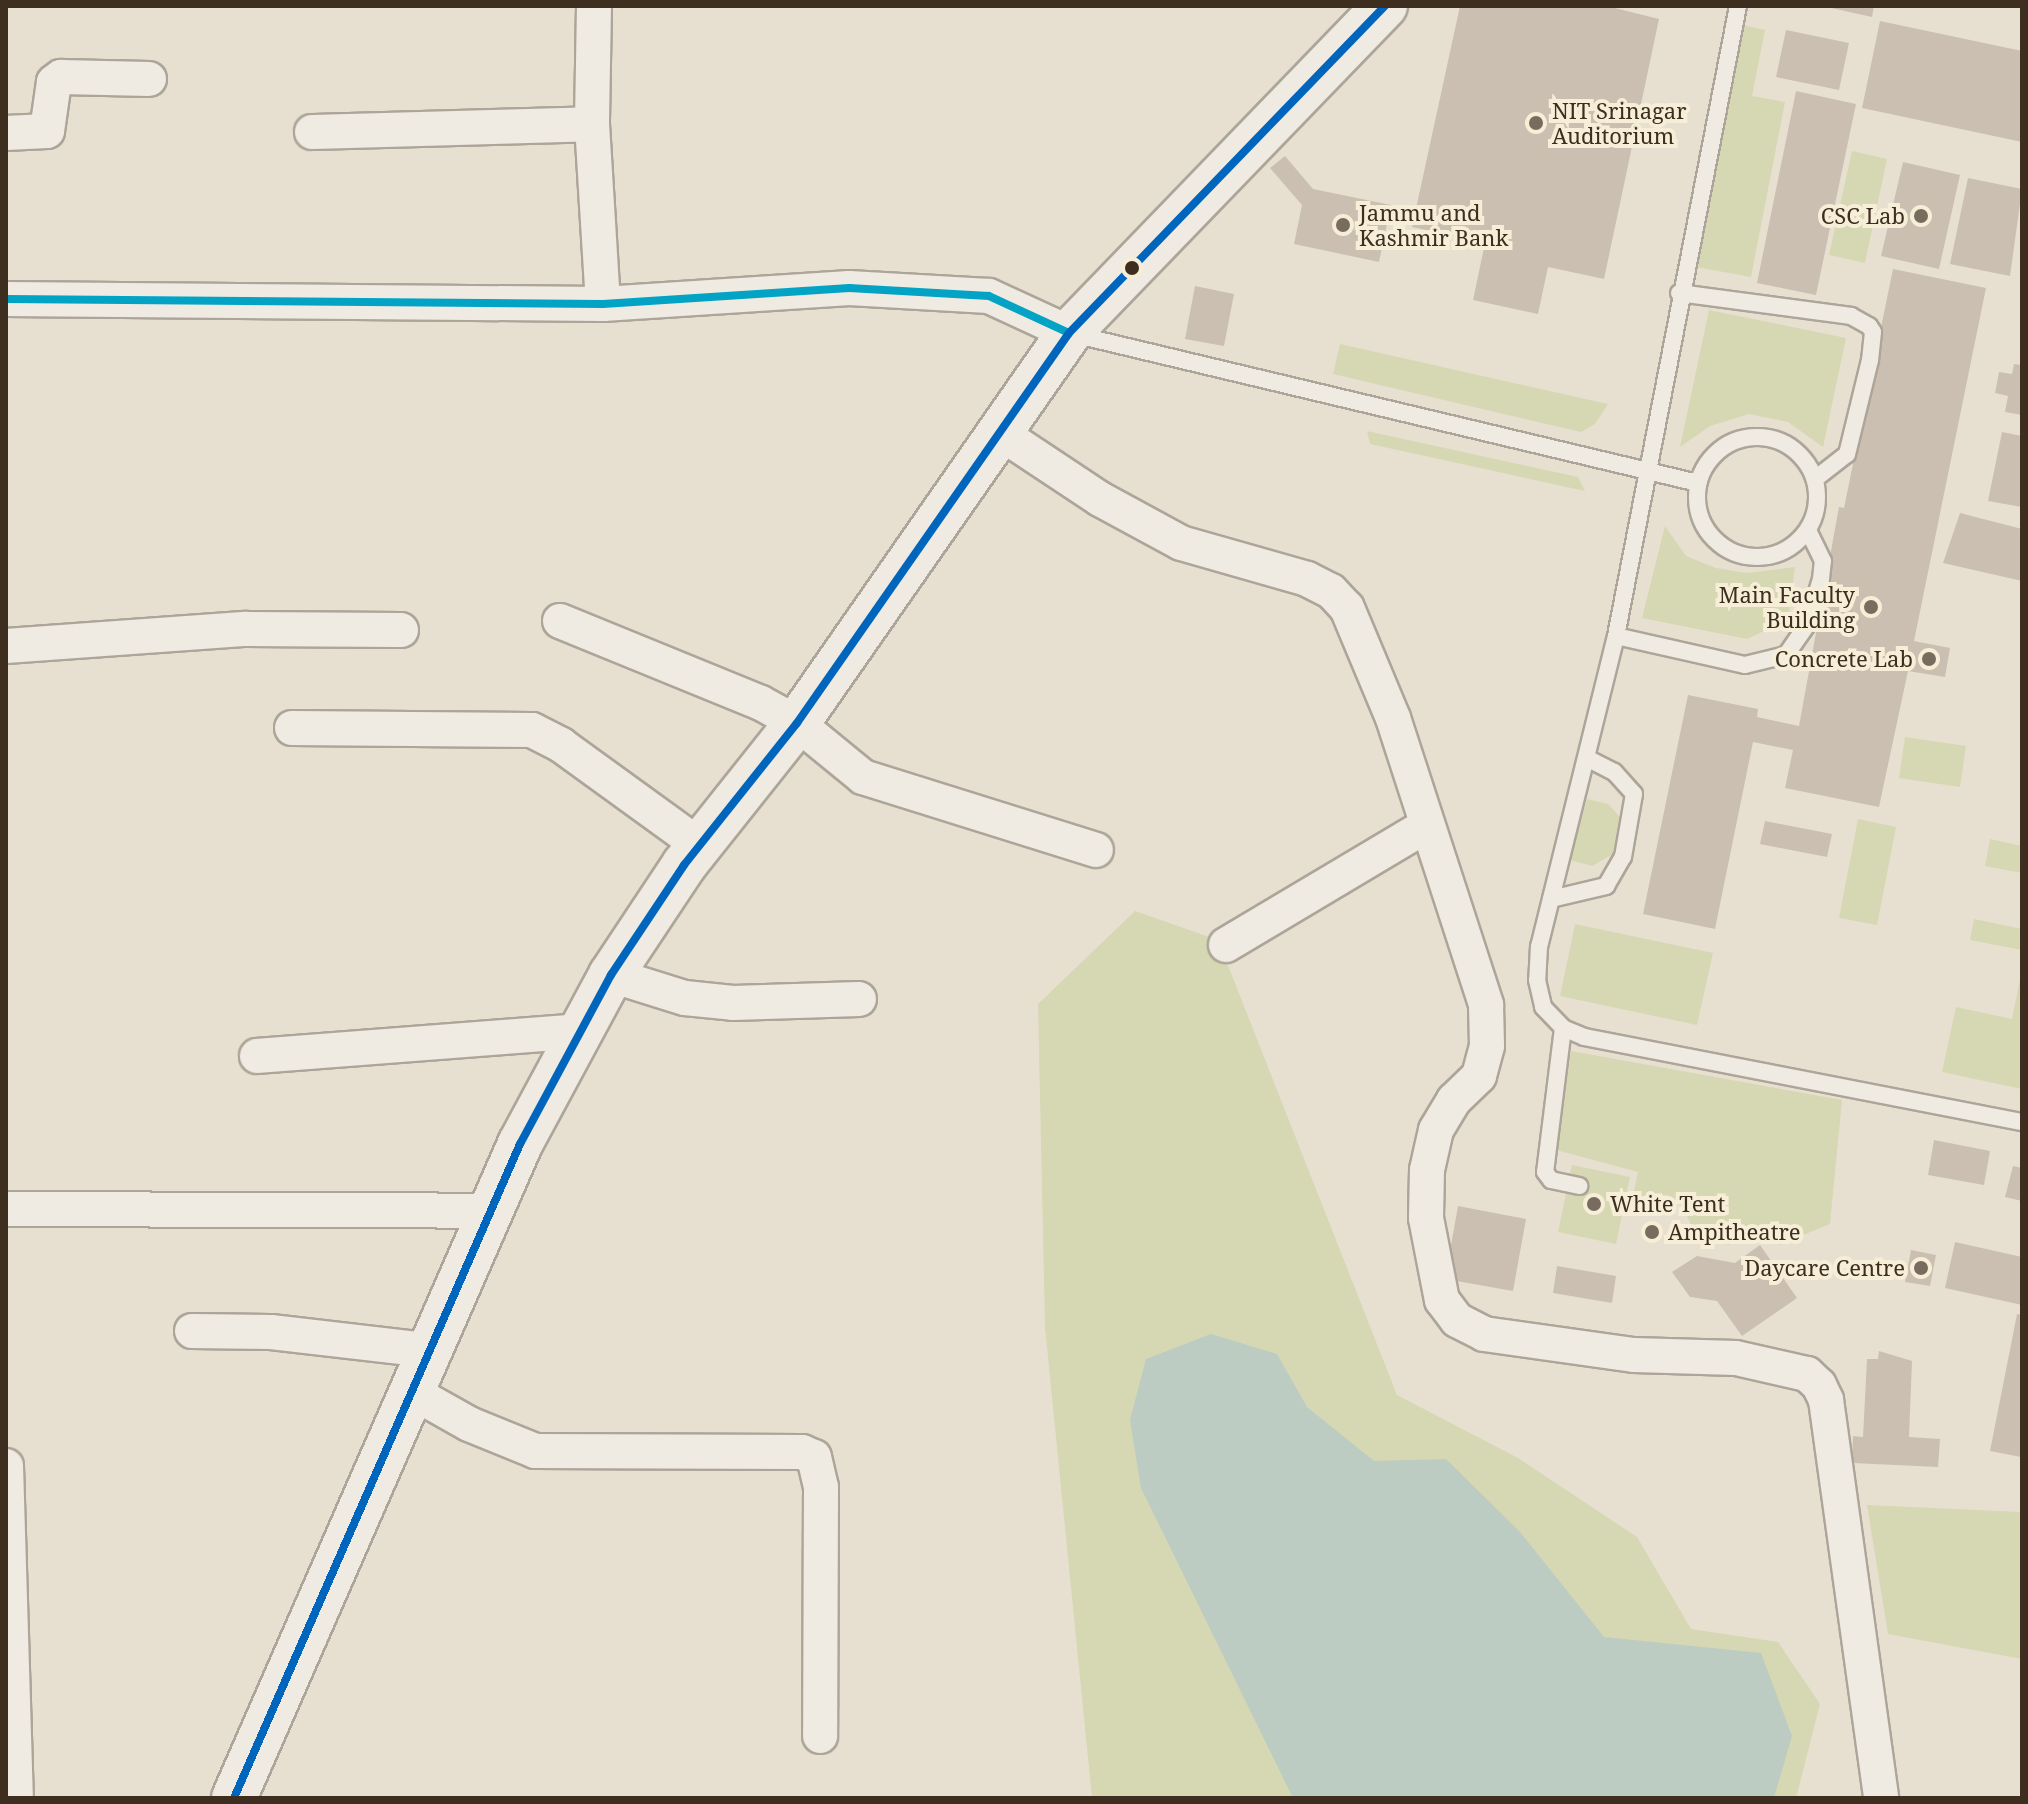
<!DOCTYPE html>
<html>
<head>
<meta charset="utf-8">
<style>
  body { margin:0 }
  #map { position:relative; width:2028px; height:1804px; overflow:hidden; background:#e7e0d1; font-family:"Noto Serif",serif }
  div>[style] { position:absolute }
  .green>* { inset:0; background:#d6d7b3 }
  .water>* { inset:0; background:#bcccc2 }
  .building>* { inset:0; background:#cbbfb2 }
  .roads { filter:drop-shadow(2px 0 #ada599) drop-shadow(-2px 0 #ada599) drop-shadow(0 2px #ada599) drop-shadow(0 -2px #ada599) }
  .service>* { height:16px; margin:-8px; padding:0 8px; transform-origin:8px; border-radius:8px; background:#efebe3 }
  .service>.ring { margin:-8px; padding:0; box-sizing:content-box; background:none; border:16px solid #efebe3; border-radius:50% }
  .minor>* { height:34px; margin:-17px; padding:0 17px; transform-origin:17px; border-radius:17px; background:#efebe3 }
  .secondary>* { height:44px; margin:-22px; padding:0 22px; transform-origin:22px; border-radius:22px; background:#efebe3 }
  .bus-1>* { height:8px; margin:-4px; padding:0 4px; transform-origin:4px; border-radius:4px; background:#03a3c5 }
  .bus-2>* { height:8px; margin:-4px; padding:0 4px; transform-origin:4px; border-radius:4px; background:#0065bd }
  .dots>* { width:22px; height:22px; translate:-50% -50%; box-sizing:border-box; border:4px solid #f7eed8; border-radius:50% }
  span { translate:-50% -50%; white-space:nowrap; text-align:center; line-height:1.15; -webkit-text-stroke:8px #f7eed8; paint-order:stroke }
  .poi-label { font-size:22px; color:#3d2e20 }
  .left { translate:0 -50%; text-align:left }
  .right { translate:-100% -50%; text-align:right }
  .frame { position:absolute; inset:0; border:8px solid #3d2e20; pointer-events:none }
</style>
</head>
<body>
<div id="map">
  <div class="green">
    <div style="clip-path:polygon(1742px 25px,1765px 30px,1752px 96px,1785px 102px,1751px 277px,1696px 267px)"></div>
    <div style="clip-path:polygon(1852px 151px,1887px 159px,1865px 263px,1829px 255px)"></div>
    <div style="clip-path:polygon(1709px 310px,1846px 338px,1823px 447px,1788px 422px,1749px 414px,1710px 426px,1680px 447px)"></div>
    <div style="clip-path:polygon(1340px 344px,1608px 404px,1595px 424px,1581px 432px,1333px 374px)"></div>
    <div style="clip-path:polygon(1367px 431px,1578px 477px,1585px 491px,1370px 444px)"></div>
    <div style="clip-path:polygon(1665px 526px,1686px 556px,1716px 568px,1747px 573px,1795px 567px,1788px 620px,1747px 639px,1642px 618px)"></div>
    <div style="clip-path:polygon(1905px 737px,1966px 746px,1960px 787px,1899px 778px)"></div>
    <div style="clip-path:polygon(1587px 799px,1608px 804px,1622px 819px,1620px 850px,1592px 866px,1570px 860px)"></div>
    <div style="clip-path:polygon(1858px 819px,1896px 827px,1877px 925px,1839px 918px)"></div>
    <div style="clip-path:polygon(1990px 839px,2022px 846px,2022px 873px,1985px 866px)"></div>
    <div style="clip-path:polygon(1135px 911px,1218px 940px,1397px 1395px,1518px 1458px,1637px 1537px,1691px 1629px,1778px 1642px,1820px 1704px,1796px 1798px,1092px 1798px,1045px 1327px,1038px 1004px)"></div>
    <div style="clip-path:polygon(1974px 919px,2022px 929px,2022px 950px,1970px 940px)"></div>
    <div style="clip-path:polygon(1575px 924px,1713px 953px,1697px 1025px,1560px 996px)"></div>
    <div style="clip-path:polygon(2022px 969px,2022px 1089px,1942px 1072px,1956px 1007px,2012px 1019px)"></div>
    <div style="clip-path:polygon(1571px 1051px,1842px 1100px,1830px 1224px,1779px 1245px,1762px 1227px,1729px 1245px,1689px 1237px,1690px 1222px,1682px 1206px,1668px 1195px,1648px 1194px,1631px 1204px,1638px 1172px,1556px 1150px)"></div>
    <div style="clip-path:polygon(1572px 1165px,1630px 1177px,1616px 1244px,1558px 1232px)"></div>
    <div style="clip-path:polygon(1867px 1505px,2022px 1512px,2022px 1659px,1888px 1634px)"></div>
  </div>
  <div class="water">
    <div style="clip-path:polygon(1211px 1334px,1277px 1354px,1307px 1407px,1374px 1461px,1446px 1459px,1520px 1532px,1604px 1637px,1761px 1653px,1792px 1736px,1774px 1798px,1293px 1798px,1141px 1488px,1130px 1420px,1146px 1359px)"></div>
  </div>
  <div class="building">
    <div style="clip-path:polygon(1460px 6px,1607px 6px,1659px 19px,1604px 279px,1548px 267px,1538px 314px,1473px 300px,1485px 243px,1412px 227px)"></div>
    <div style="clip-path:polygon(1822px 6px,1874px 6px,1872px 17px)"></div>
    <div style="clip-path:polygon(1880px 21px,2022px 51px,2022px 142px,1862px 108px)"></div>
    <div style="clip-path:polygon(1786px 30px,1849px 43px,1839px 90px,1776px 77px)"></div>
    <div style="clip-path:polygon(1796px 91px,1856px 104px,1816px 295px,1757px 283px)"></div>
    <div style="clip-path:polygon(1285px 156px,1313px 189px,1391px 205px,1379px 262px,1294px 244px,1302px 205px,1270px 168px)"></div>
    <div style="clip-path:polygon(1903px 162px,1960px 175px,1939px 269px,1881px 256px)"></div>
    <div style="clip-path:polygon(1968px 178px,2022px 189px,2010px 276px,1950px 264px)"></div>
    <div style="clip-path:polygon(1893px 269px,1986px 288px,1914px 641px,1950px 648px,1945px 677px,1908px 671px,1879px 807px,1785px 788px,1793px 750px,1753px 742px,1715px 929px,1643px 914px,1688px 695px,1758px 709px,1757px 717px,1799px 726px,1839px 507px,1844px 508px)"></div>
    <div style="clip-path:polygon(1195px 286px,1234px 294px,1224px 346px,1185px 339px)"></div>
    <div style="clip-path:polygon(2014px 364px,2022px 365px,2022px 415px,2005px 412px,2008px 396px,1995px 393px,1999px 372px,2012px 374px)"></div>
    <div style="clip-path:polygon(2002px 432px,2022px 436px,2022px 507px,1988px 501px)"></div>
    <div style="clip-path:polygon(1960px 513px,2022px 529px,2022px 581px,1943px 563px)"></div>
    <div style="clip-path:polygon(1765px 821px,1832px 834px,1827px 857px,1760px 844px)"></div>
    <div style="clip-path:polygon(1934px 1140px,1990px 1151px,1984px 1185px,1928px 1175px)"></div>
    <div style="clip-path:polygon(2013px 1166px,2022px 1168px,2022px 1201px,2005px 1197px)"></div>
    <div style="clip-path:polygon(1458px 1206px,1526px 1219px,1513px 1291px,1445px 1279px)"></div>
    <div style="clip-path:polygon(1955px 1242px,2022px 1257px,2022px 1305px,1945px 1288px)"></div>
    <div style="clip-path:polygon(1760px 1245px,1797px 1298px,1742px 1336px,1717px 1301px,1690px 1297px,1672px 1272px,1697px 1256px,1735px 1263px)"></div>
    <div style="clip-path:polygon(1911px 1250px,1936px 1255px,1930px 1286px,1905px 1282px)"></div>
    <div style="clip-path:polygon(1557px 1266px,1616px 1276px,1612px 1303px,1553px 1293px)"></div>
    <div style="clip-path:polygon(2017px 1314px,2022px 1315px,2021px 1457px,1990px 1451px)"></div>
    <div style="clip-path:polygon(1879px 1351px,1912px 1361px,1909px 1437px,1940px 1439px,1938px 1467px,1852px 1463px,1853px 1436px,1863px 1437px,1867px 1359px,1878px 1359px)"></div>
  </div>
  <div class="roads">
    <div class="service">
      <div style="left:1738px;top:6px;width:642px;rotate:100.96deg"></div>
      <div style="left:1616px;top:636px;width:319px;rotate:103.9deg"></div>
      <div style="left:1539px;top:946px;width:34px;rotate:93deg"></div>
      <div style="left:1537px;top:980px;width:28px;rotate:77deg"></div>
      <div style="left:1543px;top:1007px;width:29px;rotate:46deg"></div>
      <div style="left:1563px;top:1028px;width:23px;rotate:23deg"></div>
      <div style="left:1584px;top:1037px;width:446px;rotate:11deg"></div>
      <div style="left:1679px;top:293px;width:174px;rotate:7.6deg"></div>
      <div style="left:1851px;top:316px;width:21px;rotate:29deg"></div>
      <div style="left:1869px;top:326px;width:7px;rotate:56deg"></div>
      <div style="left:1873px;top:332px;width:28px;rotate:96deg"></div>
      <div style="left:1870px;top:360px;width:97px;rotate:103.7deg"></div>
      <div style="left:1847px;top:454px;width:41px;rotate:142deg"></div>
      <div style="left:1073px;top:334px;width:643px;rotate:13.41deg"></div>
      <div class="ring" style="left:1697px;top:437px;width:104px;height:104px"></div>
      <div style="left:1616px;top:636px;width:132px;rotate:12.7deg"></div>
      <div style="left:1745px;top:665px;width:42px;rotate:-13.7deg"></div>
      <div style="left:1786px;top:655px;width:37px;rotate:-55deg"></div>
      <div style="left:1807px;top:625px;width:48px;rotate:-73.1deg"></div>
      <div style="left:1821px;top:579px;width:18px;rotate:-84deg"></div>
      <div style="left:1823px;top:561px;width:34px;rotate:-116deg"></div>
      <div style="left:1551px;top:899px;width:57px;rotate:-13.3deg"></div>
      <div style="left:1606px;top:886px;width:34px;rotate:-60deg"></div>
      <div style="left:1623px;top:857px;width:64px;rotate:-80.1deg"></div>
      <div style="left:1634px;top:794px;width:30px;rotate:-132deg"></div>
      <div style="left:1614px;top:772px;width:31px;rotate:-153deg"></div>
      <div style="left:1563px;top:1028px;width:145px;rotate:97.1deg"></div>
      <div style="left:1545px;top:1172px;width:10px;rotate:53deg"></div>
      <div style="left:1551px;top:1180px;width:29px;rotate:12deg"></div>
    </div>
    <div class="minor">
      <div style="left:594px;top:6px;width:118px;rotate:91deg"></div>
      <div style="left:592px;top:124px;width:180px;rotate:86.5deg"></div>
      <div style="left:312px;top:132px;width:280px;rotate:-1.6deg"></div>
      <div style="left:6px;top:133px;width:41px;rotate:-2.8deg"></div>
      <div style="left:47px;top:131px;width:49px;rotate:-81.9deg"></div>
      <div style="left:54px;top:82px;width:9px;rotate:-36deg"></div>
      <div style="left:61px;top:77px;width:88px;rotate:1.3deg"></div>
      <div style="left:6px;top:299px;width:597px;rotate:0.48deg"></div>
      <div style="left:603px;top:304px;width:247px;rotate:-3.7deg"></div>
      <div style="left:849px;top:288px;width:140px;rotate:3.3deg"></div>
      <div style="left:989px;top:296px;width:88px;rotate:24.8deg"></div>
      <div style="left:999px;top:432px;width:121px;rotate:33.6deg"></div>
      <div style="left:1100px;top:499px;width:92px;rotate:28.5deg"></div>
      <div style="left:1181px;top:543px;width:131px;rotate:15.9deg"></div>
      <div style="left:1307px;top:579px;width:27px;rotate:27deg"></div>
      <div style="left:1331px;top:591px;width:23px;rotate:47deg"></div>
      <div style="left:1347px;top:608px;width:119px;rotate:67.3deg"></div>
      <div style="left:1393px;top:718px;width:302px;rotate:72deg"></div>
      <div style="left:1486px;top:1005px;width:41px;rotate:88.6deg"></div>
      <div style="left:1487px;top:1046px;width:31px;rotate:105deg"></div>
      <div style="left:1479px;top:1076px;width:35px;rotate:136deg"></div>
      <div style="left:1454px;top:1100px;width:35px;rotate:121deg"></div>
      <div style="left:1436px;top:1130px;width:41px;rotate:102.7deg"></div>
      <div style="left:1427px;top:1170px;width:48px;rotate:91.2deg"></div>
      <div style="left:1426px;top:1218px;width:84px;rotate:79deg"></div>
      <div style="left:1442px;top:1300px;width:25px;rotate:53deg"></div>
      <div style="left:1457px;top:1320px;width:30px;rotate:27deg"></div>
      <div style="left:1484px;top:1334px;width:151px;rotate:8deg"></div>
      <div style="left:1634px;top:1355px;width:102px;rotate:1.7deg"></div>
      <div style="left:1736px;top:1358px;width:73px;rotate:12.7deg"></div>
      <div style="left:1807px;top:1374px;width:16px;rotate:43deg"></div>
      <div style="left:1819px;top:1385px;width:17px;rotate:65deg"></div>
      <div style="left:1826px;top:1400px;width:402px;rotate:82.1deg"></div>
      <div style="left:560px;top:621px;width:217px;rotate:22.2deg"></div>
      <div style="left:761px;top:703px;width:41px;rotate:29.1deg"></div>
      <div style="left:797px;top:723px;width:85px;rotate:39.3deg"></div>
      <div style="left:863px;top:777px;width:244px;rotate:17.4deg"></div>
      <div style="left:6px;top:646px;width:241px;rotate:-4.1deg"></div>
      <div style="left:246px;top:629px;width:155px;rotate:0.4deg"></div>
      <div style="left:292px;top:728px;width:240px;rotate:0.5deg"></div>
      <div style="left:532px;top:730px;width:33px;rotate:27deg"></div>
      <div style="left:561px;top:745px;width:170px;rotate:35.9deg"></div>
      <div style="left:1226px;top:945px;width:233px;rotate:-30.8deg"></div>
      <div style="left:611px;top:975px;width:77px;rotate:17.3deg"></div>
      <div style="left:685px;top:998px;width:48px;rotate:5.9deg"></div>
      <div style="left:733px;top:1003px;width:126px;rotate:-1.8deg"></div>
      <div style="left:257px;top:1056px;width:325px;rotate:-4.4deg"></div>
      <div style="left:6px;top:1209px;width:485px;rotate:0.2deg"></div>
      <div style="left:192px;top:1331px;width:79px;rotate:0.7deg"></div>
      <div style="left:271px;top:1332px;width:164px;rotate:6.6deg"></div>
      <div style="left:414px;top:1393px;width:63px;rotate:29.4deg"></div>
      <div style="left:469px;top:1424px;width:71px;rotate:22.2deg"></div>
      <div style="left:535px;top:1451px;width:267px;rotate:0.2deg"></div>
      <div style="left:802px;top:1452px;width:13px;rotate:23deg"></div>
      <div style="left:814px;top:1457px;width:31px;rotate:77deg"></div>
      <div style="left:821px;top:1487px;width:249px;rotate:90.2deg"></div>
      <div style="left:6px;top:1466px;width:332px;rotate:88.3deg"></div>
    </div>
    <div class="secondary">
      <div style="left:234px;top:1798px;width:714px;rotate:-66.38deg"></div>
      <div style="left:520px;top:1144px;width:192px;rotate:-61.7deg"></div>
      <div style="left:611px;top:975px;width:132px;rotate:-56.4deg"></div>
      <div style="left:684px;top:865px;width:181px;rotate:-51.5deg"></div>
      <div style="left:797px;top:723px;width:475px;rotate:-55.1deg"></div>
      <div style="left:1069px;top:333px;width:455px;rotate:-46deg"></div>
    </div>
  </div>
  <div class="bus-1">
    <div style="left:6px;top:299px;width:597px;rotate:0.48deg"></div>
    <div style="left:603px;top:304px;width:247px;rotate:-3.7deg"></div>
    <div style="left:849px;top:288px;width:140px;rotate:3.3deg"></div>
    <div style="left:989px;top:296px;width:88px;rotate:24.8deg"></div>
  </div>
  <div class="bus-2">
    <div style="left:234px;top:1798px;width:714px;rotate:-66.38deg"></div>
    <div style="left:520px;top:1144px;width:192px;rotate:-61.7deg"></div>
    <div style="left:611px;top:975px;width:132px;rotate:-56.4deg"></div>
    <div style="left:684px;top:865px;width:181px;rotate:-51.5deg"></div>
    <div style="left:797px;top:723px;width:475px;rotate:-55.1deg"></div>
    <div style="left:1069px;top:333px;width:455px;rotate:-46deg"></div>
  </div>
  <div class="dots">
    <div style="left:1536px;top:123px;background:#786c5e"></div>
    <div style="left:1921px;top:216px;background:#786c5e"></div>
    <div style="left:1343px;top:225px;background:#786c5e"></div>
    <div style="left:1132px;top:268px;background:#3d2e20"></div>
    <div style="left:1871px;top:607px;background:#786c5e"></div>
    <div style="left:1929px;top:659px;background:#786c5e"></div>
    <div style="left:1594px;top:1204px;background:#786c5e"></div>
    <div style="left:1652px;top:1232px;background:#786c5e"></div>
    <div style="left:1921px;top:1268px;background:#786c5e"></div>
  </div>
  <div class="poi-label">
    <span class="left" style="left:1552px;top:123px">NIT Srinagar<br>Auditorium</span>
    <span class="left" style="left:1359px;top:225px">Jammu and<br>Kashmir Bank</span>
    <span class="right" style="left:1905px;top:216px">CSC Lab</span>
    <span class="right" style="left:1855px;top:607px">Main Faculty<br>Building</span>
    <span class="right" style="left:1913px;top:659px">Concrete Lab</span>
    <span class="left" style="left:1610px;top:1204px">White Tent</span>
    <span class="left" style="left:1668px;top:1232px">Ampitheatre</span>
    <span class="right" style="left:1905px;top:1268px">Daycare Centre</span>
  </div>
  <div class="frame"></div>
</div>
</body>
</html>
